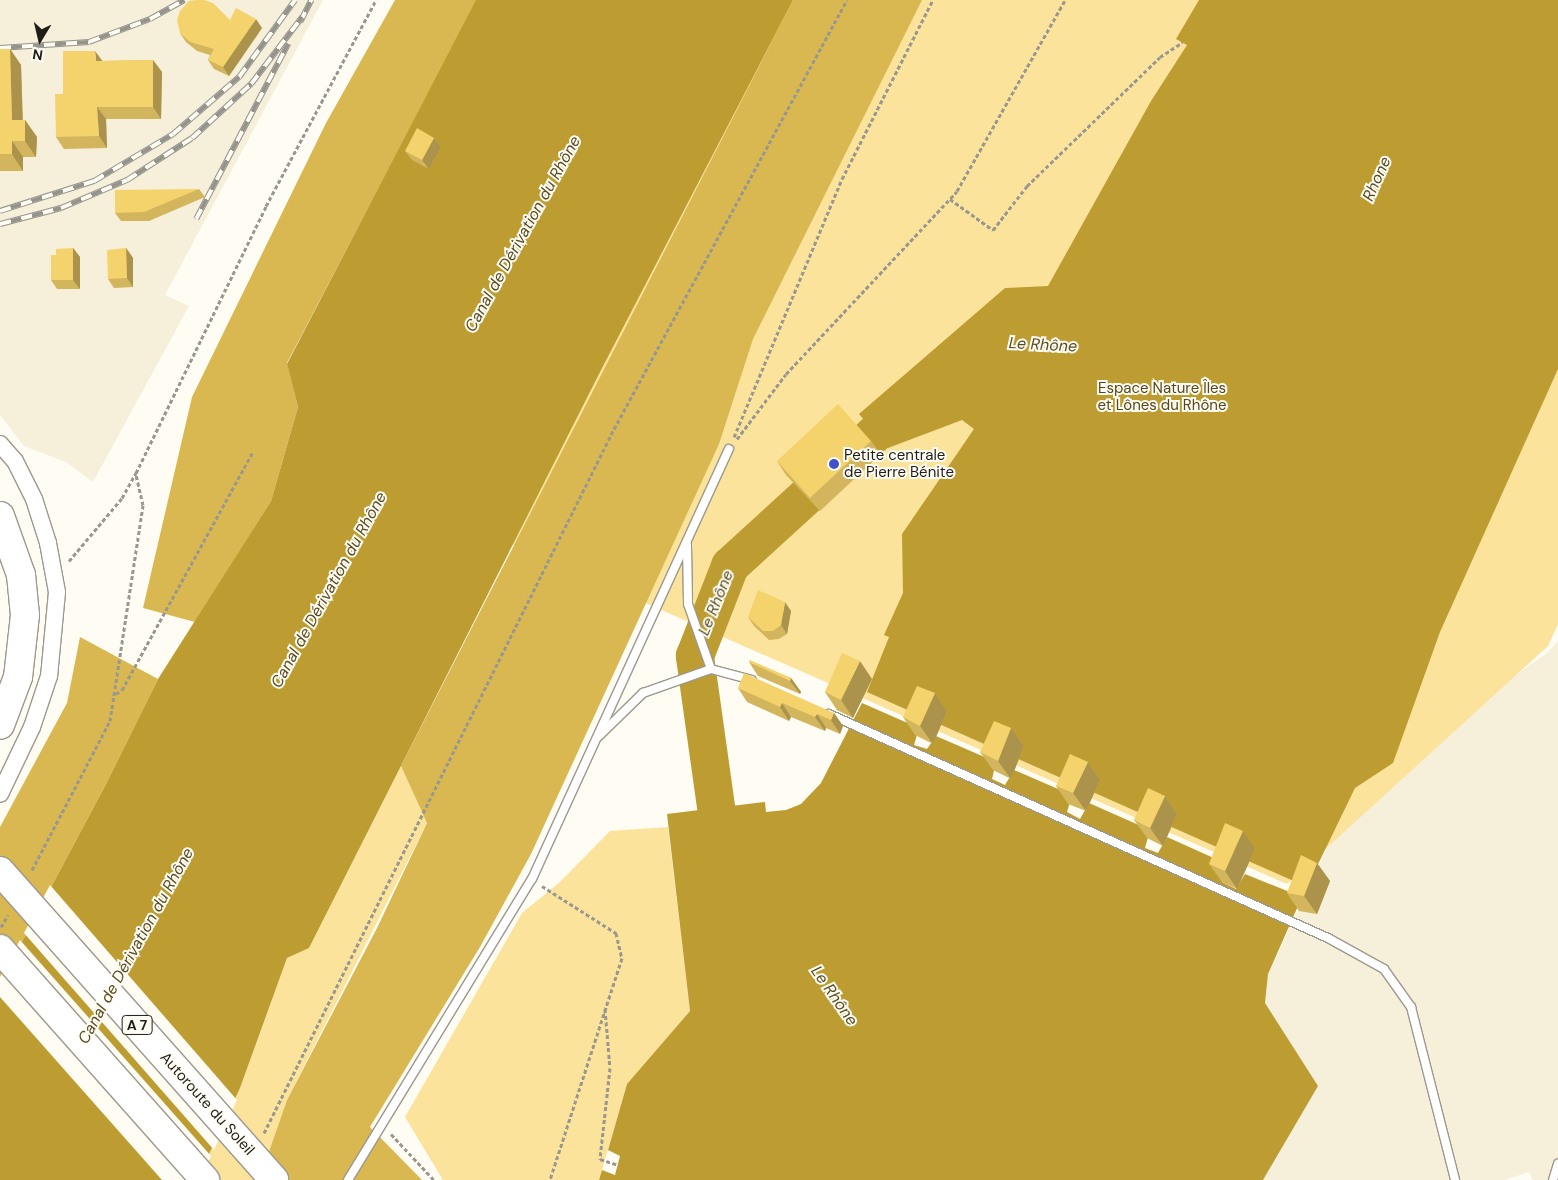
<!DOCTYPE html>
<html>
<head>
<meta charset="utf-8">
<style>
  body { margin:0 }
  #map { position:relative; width:1558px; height:1180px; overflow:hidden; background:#fefcf3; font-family:"DM Sans",sans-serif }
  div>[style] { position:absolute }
  .built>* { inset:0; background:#f6efda }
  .green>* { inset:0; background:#fbe39c }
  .forest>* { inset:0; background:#dab851 }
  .water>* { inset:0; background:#bd9d32 }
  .pier>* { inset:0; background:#fefcf3 }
  .river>* { height:38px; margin:-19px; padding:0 19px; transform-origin:19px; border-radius:19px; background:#bd9d32 }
  .path>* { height:3px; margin-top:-1.5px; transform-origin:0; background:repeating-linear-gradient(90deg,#99978f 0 4px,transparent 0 6.5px) }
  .roads { filter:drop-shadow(1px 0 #9c988c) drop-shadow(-1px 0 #9c988c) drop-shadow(0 1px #9c988c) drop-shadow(0 -1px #9c988c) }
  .service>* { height:8px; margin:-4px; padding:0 4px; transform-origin:4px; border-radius:4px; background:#fff }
  .minor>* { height:16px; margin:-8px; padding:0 8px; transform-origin:8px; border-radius:8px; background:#fff }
  .motorway>* { height:28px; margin:-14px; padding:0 14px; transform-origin:14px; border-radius:14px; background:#fff }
  .rail>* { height:5.5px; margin-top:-2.75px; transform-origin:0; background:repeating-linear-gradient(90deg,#fefcf3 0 11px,#95938c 0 22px); box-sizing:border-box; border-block:1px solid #95938c }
  .bridges { filter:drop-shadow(1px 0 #9c988c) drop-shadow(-1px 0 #9c988c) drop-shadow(0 1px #9c988c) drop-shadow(0 -1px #9c988c) }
  .motorway-bridge>* { height:28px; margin:-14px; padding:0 14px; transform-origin:14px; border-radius:14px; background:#fff }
  .wall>* { inset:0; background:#d2b55d }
  .shaded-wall>* { inset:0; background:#ab934c }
  .building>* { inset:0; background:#f4d26c }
  .dots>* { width:14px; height:14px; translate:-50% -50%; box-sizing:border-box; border:2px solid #fefcf3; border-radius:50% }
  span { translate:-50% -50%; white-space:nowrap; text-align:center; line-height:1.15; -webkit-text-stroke:4px #fefcf3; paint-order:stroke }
  .shield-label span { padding:1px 4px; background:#fefcf3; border:1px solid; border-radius:4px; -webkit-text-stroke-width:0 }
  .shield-label { font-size:14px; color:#1f1d18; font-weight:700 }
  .park-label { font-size:15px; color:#55471c }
  .poi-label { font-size:15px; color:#1f1d18 }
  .left { translate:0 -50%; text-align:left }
  .street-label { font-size:15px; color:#1f1d18 }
  .water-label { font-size:16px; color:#594b21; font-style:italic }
  .north { position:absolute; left:15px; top:15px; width:50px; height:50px; -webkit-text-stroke:4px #fefcf3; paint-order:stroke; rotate:189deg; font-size:14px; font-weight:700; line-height:20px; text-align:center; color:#1f1d18 }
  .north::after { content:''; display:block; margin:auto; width:18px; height:22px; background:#1f1d18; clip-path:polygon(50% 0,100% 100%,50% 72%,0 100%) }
</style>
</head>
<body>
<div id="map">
  <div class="built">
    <div style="clip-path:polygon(0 0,323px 0,165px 295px,189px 306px,93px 482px,66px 462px,24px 446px,0 415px)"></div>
    <div style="clip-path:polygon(1558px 641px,1558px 1180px,1533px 1180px,1529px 1172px,1504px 1180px,1263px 1180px,1317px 1086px,1265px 1003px,1268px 974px,1355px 788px,1547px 653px)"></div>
  </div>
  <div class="green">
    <div style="clip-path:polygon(638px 0,1558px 0,1558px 624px,1548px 646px,1287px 884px,385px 489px)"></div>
    <div style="clip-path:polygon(401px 766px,427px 823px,287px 1100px,259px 1180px,197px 1180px,240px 1088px,287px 958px,309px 948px)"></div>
    <div style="clip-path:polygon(668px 827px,690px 1011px,627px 1084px,599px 1180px,443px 1180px,405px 1117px,522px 913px,560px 882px,610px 831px)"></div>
  </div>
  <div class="forest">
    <div style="clip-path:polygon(395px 0,477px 0,287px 363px,298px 407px,271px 501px,195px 622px,143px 608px,192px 397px,326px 123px)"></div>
    <div style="clip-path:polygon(793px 0,922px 0,753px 339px,719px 444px,531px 854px,480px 947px,370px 1127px,422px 1180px,259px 1180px,287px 1100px,377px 928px,427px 823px,401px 766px)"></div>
    <div style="clip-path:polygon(80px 637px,158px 679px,106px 784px,0 983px,0 827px,67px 703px)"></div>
  </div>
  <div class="water">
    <div style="clip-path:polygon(476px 0,793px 0,599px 374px,309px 948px,287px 958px,240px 1088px,197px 1180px,0 1180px,0 983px,106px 784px,158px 679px,271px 501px,298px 407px,287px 364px)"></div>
    <div style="clip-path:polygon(1199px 0,1558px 0,1558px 369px,1440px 632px,1393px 763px,1355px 788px,1307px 887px,867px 692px,889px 637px,884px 635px,903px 593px,902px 534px,974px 429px,962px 420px,888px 448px,859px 414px,1005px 288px,1048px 286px,1151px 101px,1187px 45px,1176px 39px)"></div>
    <div style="clip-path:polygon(862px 703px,919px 728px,914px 745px,927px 749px,936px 736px,996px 762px,992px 779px,1005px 785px,1014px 770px,1072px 795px,1067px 812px,1080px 819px,1089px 803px,1150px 830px,1145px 848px,1158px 853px,1167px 837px,1227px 864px,1222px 882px,1236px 889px,1245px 874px,1302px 897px,1268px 974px,1265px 1003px,1318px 1086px,1263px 1180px,599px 1180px,602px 1170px,615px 1175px,620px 1156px,608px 1150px,627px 1084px,690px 1011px,667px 814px,765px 802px,766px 812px,786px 810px,801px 804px,821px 783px)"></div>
  </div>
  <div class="pier">
    <div style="clip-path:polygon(50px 885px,237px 1100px,214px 1150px,24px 933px)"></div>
    <div style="clip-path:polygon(20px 940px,211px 1156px,199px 1180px,162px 1180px,0 997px,0 977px)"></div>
  </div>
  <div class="river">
    <div style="left:734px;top:855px;width:24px;rotate:-125deg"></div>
    <div style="left:720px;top:835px;width:181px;rotate:-98deg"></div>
    <div style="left:695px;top:656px;width:97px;rotate:-68.7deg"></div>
    <div style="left:730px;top:566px;width:248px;rotate:-42.4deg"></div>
  </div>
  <div class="path">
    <div style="left:950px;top:199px;width:53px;rotate:35.8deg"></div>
    <div style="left:993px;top:230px;width:56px;rotate:-52.3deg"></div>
    <div style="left:1027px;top:186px;width:185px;rotate:-44.1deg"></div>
    <div style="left:1160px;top:57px;width:27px;rotate:-33deg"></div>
    <div style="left:734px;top:437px;width:280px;rotate:-67.3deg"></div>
    <div style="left:842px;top:179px;width:201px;rotate:-63.1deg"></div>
    <div style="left:737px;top:439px;width:81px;rotate:-53deg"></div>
    <div style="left:786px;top:374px;width:250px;rotate:-46.9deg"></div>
    <div style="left:957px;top:191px;width:219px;rotate:-60.5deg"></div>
    <div style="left:69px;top:561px;width:82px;rotate:-49.9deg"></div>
    <div style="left:122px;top:498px;width:29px;rotate:-61deg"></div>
    <div style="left:136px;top:473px;width:297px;rotate:-64deg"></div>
    <div style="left:266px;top:206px;width:234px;rotate:-61.9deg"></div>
    <div style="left:116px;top:694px;width:7px;rotate:-34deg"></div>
    <div style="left:122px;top:690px;width:272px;rotate:-61.2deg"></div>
    <div style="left:32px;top:870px;width:168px;rotate:-62.4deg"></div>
    <div style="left:110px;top:721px;width:219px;rotate:-81.3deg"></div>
    <div style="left:143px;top:505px;width:32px;rotate:-103deg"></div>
    <div style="left:542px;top:886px;width:88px;rotate:32.4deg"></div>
    <div style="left:616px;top:933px;width:26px;rotate:77deg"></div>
    <div style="left:622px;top:958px;width:233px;rotate:108deg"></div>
    <div style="left:1px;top:927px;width:14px;rotate:-60deg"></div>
    <div style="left:605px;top:1009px;width:59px;rotate:85.2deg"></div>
    <div style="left:610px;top:1068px;width:92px;rotate:96.3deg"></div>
    <div style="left:600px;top:1159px;width:19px;rotate:18deg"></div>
    <div style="left:264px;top:1133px;width:786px;rotate:-63.57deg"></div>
    <div style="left:614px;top:429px;width:488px;rotate:-61.5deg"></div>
    <div style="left:391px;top:1134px;width:63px;rotate:46.9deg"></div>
  </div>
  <div class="roads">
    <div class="service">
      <div style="left:687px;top:545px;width:59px;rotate:89deg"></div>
      <div style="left:688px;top:604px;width:69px;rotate:70.5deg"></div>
      <div style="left:829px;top:714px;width:547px;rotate:24.18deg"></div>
      <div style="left:1328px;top:938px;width:64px;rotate:29deg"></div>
      <div style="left:1384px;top:969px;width:47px;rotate:54.6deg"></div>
      <div style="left:1411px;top:1007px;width:179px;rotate:75.7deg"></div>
      <div style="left:599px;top:736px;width:62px;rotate:-44.3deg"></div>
      <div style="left:643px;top:693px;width:72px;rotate:-19.4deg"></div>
      <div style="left:711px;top:669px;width:42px;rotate:15deg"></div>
      <div style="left:348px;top:1180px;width:353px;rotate:-58.6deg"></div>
      <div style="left:532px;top:879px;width:473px;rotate:-65.4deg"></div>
      <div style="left:1553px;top:1180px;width:17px;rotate:-73deg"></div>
    </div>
    <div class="minor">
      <div style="left:0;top:444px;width:23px;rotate:49deg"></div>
      <div style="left:15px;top:461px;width:42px;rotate:63.4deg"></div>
      <div style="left:34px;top:499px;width:46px;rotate:72.3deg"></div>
      <div style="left:48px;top:543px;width:50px;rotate:79.6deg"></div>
      <div style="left:57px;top:592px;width:84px;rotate:95.4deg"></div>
      <div style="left:49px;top:676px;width:54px;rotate:108.4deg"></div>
      <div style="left:32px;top:727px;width:74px;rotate:115.5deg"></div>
    </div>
    <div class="motorway">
      <div style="left:0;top:516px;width:63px;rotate:70.4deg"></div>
      <div style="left:21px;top:575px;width:40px;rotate:84.3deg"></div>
      <div style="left:25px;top:615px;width:62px;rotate:96.4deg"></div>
      <div style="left:18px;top:677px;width:51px;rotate:110.6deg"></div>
      <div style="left:0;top:949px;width:309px;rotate:48.4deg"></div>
    </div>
  </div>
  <div class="rail">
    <div style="left:300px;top:22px;width:25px;rotate:-63deg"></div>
    <div style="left:0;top:48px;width:89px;rotate:-3.9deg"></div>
    <div style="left:89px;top:42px;width:65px;rotate:-20.7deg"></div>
    <div style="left:150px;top:19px;width:39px;rotate:-29deg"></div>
    <div style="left:0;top:211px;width:99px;rotate:-17.7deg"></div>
    <div style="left:94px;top:181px;width:92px;rotate:-30.7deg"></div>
    <div style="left:173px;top:134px;width:87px;rotate:-40.8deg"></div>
    <div style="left:239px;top:77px;width:95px;rotate:-54deg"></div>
    <div style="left:196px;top:219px;width:198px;rotate:-62.3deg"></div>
    <div style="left:0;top:224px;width:63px;rotate:-14.7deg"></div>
    <div style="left:61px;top:208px;width:72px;rotate:-23deg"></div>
    <div style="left:127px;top:180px;width:77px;rotate:-32.9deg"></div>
    <div style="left:192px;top:138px;width:80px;rotate:-42.5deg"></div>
    <div style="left:251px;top:84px;width:84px;rotate:-52.7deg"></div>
  </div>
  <div class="bridges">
    <div class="motorway-bridge">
      <div style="left:0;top:871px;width:413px;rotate:48.4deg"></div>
    </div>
  </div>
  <div class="wall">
    <div style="clip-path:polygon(230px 20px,262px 28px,229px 76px,214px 69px,208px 60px,210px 55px,197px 51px,186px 42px,180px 33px)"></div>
    <div style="clip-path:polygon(0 49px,10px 49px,21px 65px,23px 120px,25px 120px,37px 137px,36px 157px,23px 157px,23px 171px,0 171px)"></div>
    <div style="clip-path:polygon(153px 60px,162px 72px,161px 119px,106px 119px,107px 148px,64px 149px,56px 137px,63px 94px,102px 61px)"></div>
    <div style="clip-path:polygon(434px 138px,441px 147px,429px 169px,412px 160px,405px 151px)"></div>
    <div style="clip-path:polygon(199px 189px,205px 197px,149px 221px,121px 221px,115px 213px)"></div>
    <div style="clip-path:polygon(73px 248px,80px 257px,80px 289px,57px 289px,51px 280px,56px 255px)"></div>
    <div style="clip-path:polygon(126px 248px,133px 258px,133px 287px,114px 288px,108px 279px)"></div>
    <div style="clip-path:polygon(871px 441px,881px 454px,820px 511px,786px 475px,777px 461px)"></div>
    <div style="clip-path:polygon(791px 611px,787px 634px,779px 639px,769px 640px,754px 626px,748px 617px)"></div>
    <div style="clip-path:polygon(749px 662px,791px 678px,801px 692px,800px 694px,758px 676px)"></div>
    <div style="clip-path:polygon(872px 679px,853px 718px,837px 710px,825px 692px)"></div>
    <div style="clip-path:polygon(738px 688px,834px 713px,843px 726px,840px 734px,826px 728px,825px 731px,791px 717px,789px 721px,747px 702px)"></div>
    <div style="clip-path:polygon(935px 693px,947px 711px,933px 744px,915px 735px,903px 717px)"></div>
    <div style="clip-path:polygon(1011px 728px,1024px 746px,1011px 779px,993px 770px,980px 752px)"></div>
    <div style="clip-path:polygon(1088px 762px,1100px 780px,1086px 811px,1068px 804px,1056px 786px)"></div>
    <div style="clip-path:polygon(1165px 796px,1177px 814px,1163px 846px,1147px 838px,1134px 820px)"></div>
    <div style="clip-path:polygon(1255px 849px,1237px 889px,1222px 882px,1209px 864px)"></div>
    <div style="clip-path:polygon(1317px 863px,1330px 881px,1317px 914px,1299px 911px,1287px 893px)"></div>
  </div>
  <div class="shaded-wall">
    <div style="clip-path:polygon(256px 19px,262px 28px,229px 76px,223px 67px)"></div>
    <div style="clip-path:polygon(10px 49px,21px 65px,23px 136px,12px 120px)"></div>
    <div style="clip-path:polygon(95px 51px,104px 63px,96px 61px)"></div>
    <div style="clip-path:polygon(153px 60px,162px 72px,161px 119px,153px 107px)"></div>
    <div style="clip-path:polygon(97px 107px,106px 119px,107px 148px,99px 136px)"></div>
    <div style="clip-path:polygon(25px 120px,37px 137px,36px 157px,25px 141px)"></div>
    <div style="clip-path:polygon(434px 138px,441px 147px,429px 169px,422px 160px)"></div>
    <div style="clip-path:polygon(12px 141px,23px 157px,23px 171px,12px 154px)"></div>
    <div style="clip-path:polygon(73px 248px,80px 257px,80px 289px,73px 280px)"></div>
    <div style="clip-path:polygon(126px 248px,133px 258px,133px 287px,127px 278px)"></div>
    <div style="clip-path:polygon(785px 602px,791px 611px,787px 634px,781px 625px)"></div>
    <div style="clip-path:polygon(860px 661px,872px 679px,853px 718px,841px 700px)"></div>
    <div style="clip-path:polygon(791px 678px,801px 692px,800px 694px,790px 681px)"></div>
    <div style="clip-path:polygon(935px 693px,947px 711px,933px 744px,920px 726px)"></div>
    <div style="clip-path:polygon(782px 703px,791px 717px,789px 721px,780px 707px)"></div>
    <div style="clip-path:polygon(834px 713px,843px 726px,840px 734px,831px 720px)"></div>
    <div style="clip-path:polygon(817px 714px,826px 728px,825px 731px,815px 717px)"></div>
    <div style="clip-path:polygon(1011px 728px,1024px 746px,1011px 779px,998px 761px)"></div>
    <div style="clip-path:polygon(1088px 762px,1100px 780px,1086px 811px,1073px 793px)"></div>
    <div style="clip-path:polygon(1165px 796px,1177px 814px,1163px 846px,1150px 828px)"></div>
    <div style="clip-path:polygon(1243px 831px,1255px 849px,1237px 889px,1225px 871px)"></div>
    <div style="clip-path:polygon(1317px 863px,1330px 881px,1317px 914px,1304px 896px)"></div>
  </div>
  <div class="building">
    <div style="clip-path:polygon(197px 0,204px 0,213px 3px,230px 20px,236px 8px,256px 19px,223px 67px,208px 60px,214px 49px,190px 42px,180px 33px,177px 20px,180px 11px,189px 1px)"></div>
    <div style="clip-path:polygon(0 49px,10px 49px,12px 120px,25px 120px,25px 141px,12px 141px,12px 154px,0 154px)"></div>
    <div style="clip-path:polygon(63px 51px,95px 51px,96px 61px,153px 60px,153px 107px,97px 107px,99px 136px,56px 137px,55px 94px,63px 94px)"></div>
    <div style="clip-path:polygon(417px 128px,434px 138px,422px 160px,405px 151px)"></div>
    <div style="clip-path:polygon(199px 189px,144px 212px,115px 213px,115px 190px)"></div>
    <div style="clip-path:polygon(73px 248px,73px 280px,51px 280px,51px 255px,56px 255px,56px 249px)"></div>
    <div style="clip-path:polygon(126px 248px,127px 278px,108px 279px,107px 250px)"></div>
    <div style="clip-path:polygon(838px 404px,871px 441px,810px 498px,777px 461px)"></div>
    <div style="clip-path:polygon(758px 590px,785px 602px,781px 625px,773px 631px,763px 631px,748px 617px)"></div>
    <div style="clip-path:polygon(842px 653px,860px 661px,841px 700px,825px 692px)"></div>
    <div style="clip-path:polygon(750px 660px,791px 678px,790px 681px,749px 662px)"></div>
    <div style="clip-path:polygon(744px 673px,834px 713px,831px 720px,817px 714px,815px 717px,782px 703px,780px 707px,738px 688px)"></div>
    <div style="clip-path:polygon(917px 686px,935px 693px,920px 726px,903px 717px)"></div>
    <div style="clip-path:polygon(994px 721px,1011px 728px,998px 761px,980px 752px)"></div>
    <div style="clip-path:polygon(1070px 754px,1088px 762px,1073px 793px,1056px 786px)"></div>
    <div style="clip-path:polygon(1148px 788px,1165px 796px,1150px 828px,1134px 820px)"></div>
    <div style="clip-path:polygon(1225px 823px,1243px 831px,1225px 871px,1209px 864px)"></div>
    <div style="clip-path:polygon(1301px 855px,1317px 863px,1304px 896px,1287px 893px)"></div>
  </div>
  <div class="dots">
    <div style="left:834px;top:464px;background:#4052c6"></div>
  </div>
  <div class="shield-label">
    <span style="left:137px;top:1025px">A 7</span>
  </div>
  <div class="park-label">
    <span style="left:1162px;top:397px">Espace Nature Îles<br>et Lônes du Rhône</span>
  </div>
  <div class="poi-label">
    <span class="left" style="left:844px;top:464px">Petite centrale<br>de Pierre Bénite</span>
  </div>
  <div class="street-label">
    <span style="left:207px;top:1104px;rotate:48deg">Autoroute du Soleil</span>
  </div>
  <div class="water-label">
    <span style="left:1377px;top:179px;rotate:-66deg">Rhone</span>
    <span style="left:523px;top:234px;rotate:-61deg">Canal de Dérivation du Rhône</span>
    <span style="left:1043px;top:345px;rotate:3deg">Le Rhône</span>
    <span style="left:329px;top:590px;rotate:-61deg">Canal de Dérivation du Rhône</span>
    <span style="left:716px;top:603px;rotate:-68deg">Le Rhône</span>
    <span style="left:136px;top:946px;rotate:-61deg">Canal de Dérivation du Rhône</span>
    <span style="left:834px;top:996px;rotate:55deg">Le Rhône</span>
  </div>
  <div class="north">N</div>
</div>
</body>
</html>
